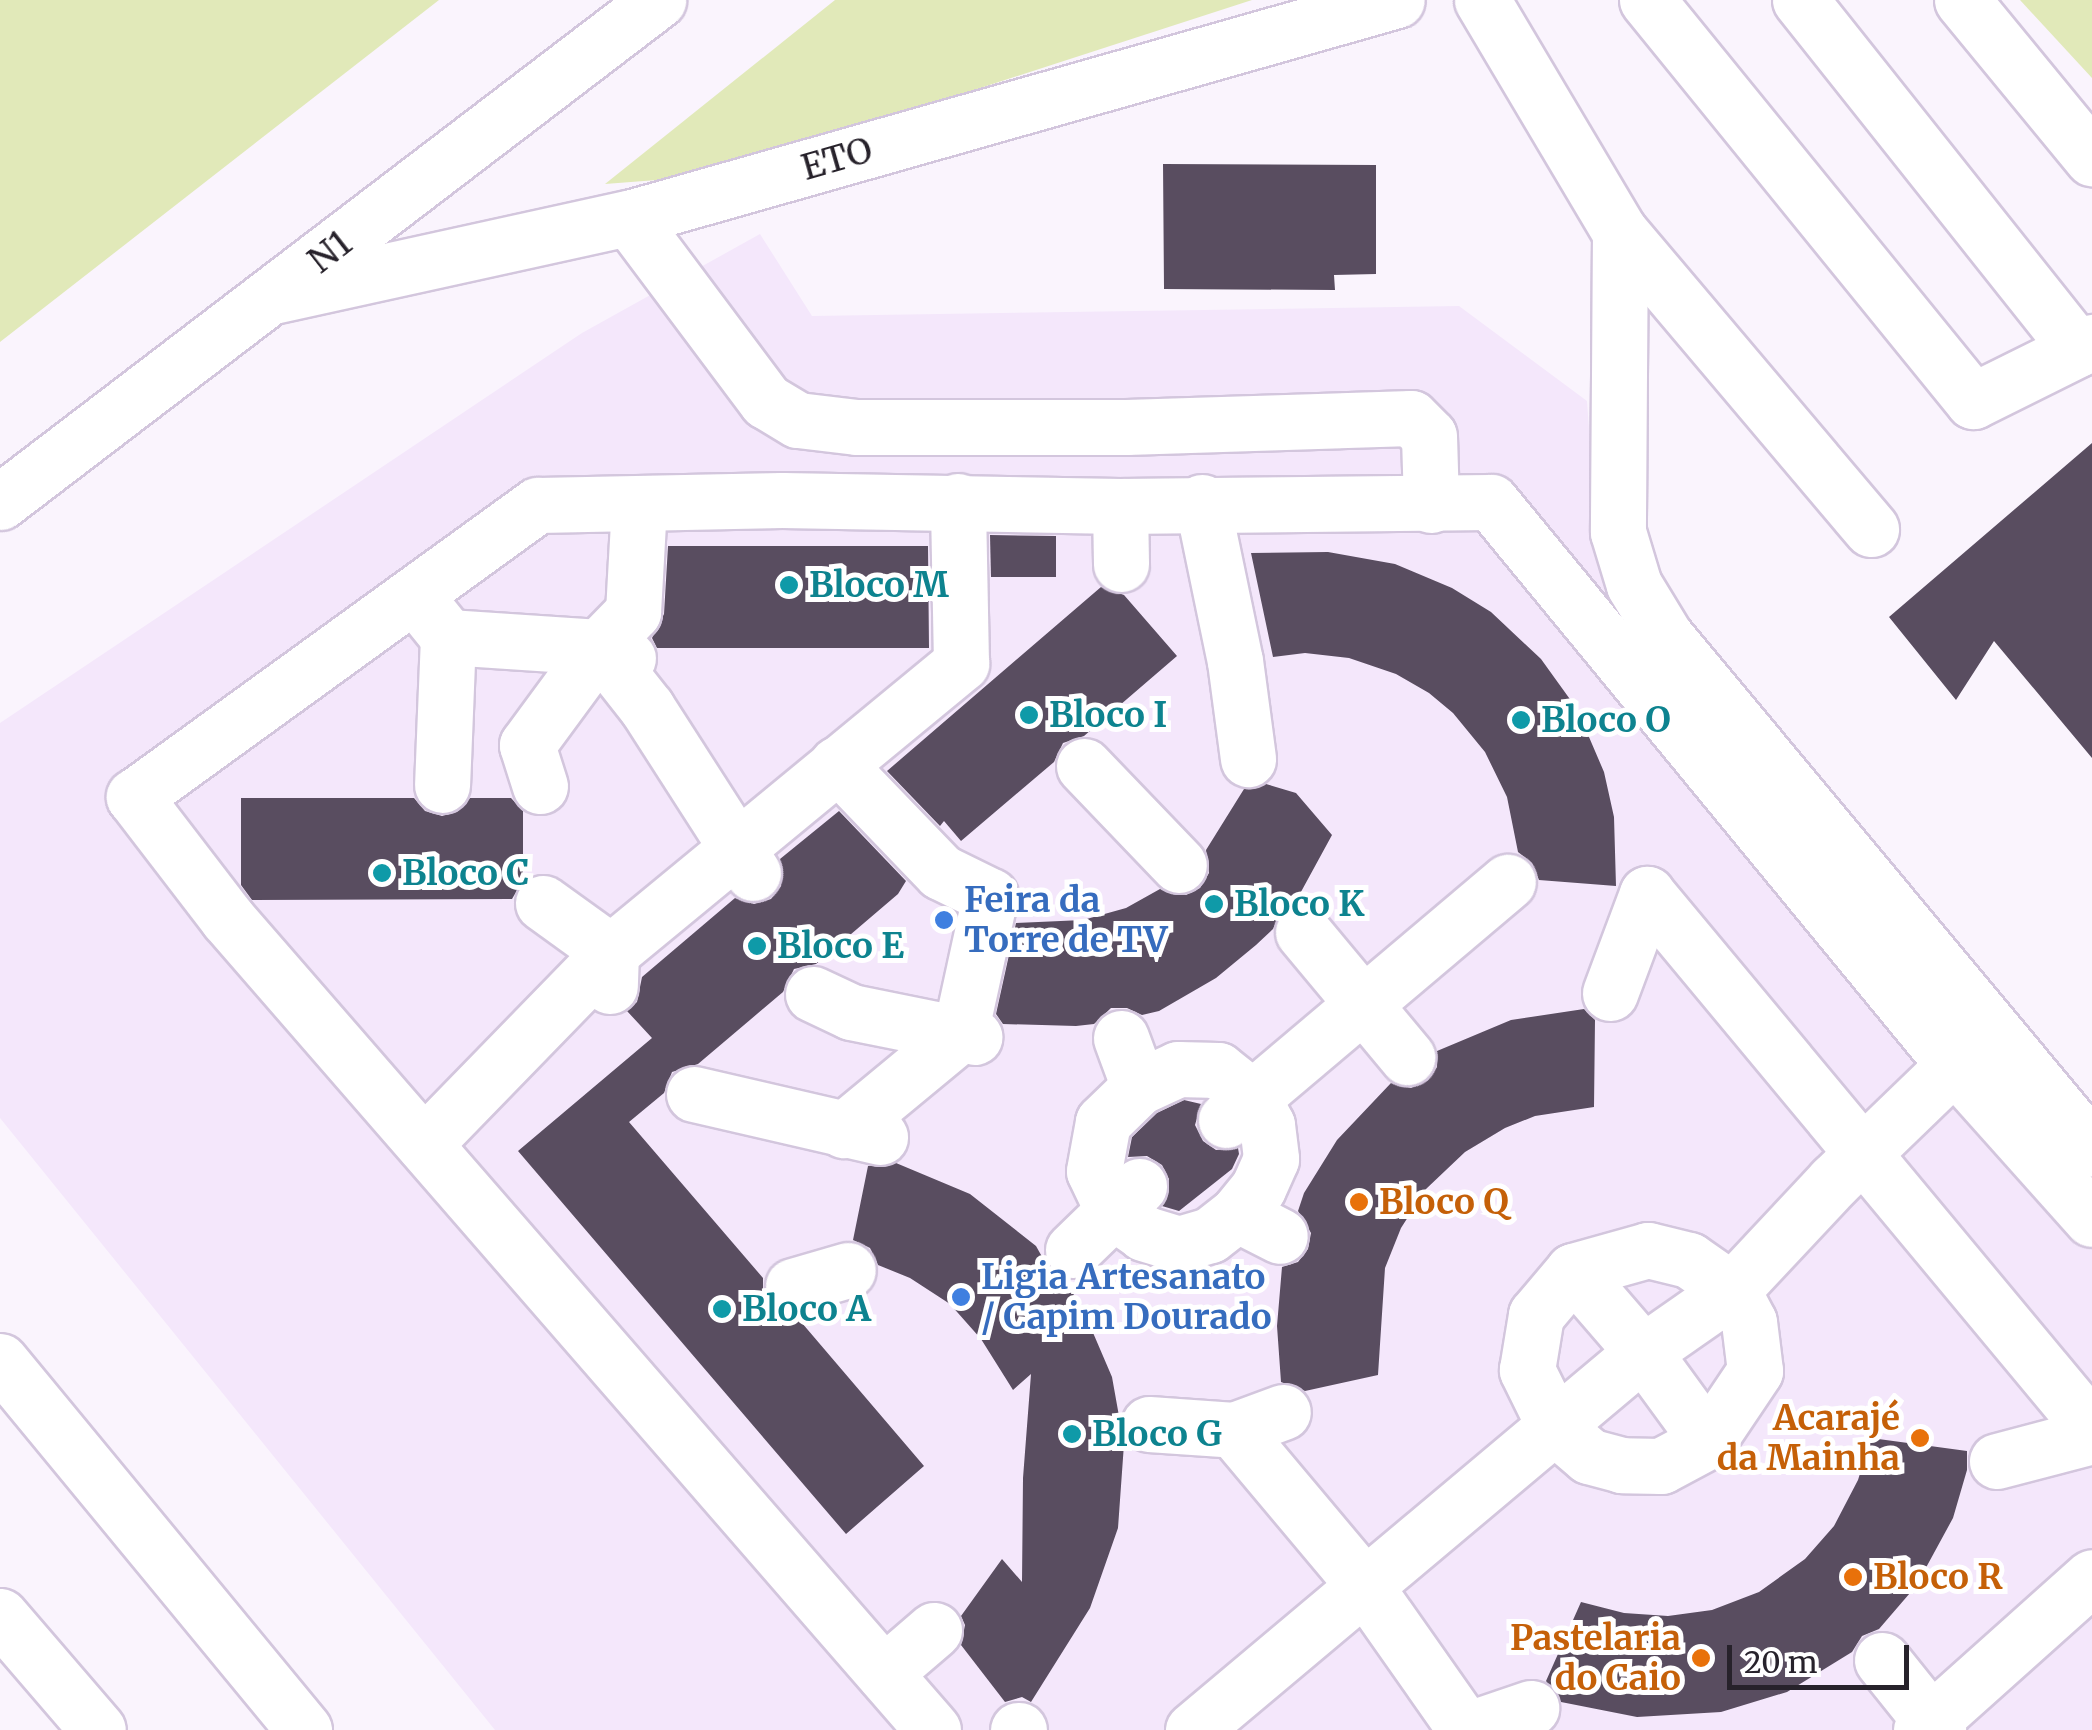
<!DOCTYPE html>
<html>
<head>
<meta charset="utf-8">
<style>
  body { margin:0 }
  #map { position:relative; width:2092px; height:1730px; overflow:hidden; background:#faf4fd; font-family:Merriweather,serif }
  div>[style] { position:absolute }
  .commercial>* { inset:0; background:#f4e7fb }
  .green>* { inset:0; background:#e1e9b9 }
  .building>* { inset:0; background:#594d60 }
  .roads { filter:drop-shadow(2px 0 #d3c6dd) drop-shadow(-2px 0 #d3c6dd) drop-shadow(0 2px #d3c6dd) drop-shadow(0 -2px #d3c6dd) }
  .minor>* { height:55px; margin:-27.5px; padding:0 27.5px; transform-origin:27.5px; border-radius:27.5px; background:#fff }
  .highway>* { height:55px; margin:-27.5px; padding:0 27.5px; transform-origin:27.5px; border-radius:27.5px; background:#fff }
  .dots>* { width:28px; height:28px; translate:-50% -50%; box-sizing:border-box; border:5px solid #fff; border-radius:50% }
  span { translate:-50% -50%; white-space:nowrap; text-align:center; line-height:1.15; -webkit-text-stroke:10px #fff; paint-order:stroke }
  .street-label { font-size:35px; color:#27222b }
  .culture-label { font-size:35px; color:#0d838f; font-weight:700 }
  .left { translate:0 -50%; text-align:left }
  .shop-label { font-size:35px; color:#366cbe; font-weight:700 }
  .food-label { font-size:35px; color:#c56008; font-weight:700 }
  .right { translate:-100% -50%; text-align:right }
  .scale { position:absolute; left:1727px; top:1645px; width:182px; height:45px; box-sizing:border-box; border:5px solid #27222b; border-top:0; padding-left:12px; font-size:30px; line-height:35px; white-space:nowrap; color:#27222b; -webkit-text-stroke:8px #fff; paint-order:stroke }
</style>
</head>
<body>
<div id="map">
  <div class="commercial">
    <div style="clip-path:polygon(760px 234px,812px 316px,1459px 306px,1587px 401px,1599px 570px,2092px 1170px,2092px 1730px,495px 1730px,0 1118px,0 723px,582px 333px)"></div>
  </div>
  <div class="green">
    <div style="clip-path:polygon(0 0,439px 0,0 342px)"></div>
    <div style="clip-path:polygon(835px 0,1252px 0,709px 176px,605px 184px)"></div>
    <div style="clip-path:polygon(2020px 0,2092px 0,2092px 78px)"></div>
  </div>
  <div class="building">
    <div style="clip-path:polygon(1163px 164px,1376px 165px,1376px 274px,1334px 275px,1335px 290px,1164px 289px)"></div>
    <div style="clip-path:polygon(2092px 443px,2092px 758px,1994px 641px,1956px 700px,1889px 617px)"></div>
    <div style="clip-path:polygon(990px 535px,1056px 536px,1056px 577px,991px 577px)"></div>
    <div style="clip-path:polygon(668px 546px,928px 546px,929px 648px,657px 648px,652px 638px,664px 614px)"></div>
    <div style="clip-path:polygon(1328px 552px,1395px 564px,1452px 588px,1491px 612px,1541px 659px,1577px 709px,1604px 772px,1614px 817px,1616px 886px,1539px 880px,1532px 863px,1518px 852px,1507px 797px,1485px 752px,1453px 713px,1429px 693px,1396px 674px,1349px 658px,1305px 653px,1273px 657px,1251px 553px)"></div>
    <div style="clip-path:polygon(1101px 587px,1124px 595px,1177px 656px,1084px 736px,1063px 743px,1054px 762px,961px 841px,944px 821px,940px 826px,887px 771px)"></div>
    <div style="clip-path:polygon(1266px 784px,1296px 793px,1332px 835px,1296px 901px,1282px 909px,1273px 929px,1256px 945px,1216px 978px,1159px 1011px,1142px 1015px,1127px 1008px,1111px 1008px,1094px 1024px,1076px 1026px,1003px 1024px,996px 1014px,1016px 923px,1083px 920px,1126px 908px,1160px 889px,1186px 895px,1200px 888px,1209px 873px,1206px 850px,1244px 789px)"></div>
    <div style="clip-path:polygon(241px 798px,414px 798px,425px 811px,442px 816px,457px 812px,470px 798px,511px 798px,523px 811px,523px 880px,512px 899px,252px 900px,241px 885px)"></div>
    <div style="clip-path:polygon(839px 811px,906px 881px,898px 894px,816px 964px,794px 969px,783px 992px,698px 1064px,672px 1072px,664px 1093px,629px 1122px,763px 1278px,763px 1294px,771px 1308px,796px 1316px,924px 1466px,846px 1534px,518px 1151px,652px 1038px,627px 1011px,637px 1002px,642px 977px,735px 898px,754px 904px,771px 899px,781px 886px,780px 859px)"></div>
    <div style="clip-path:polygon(1584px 1009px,1595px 1020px,1594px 1107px,1535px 1116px,1505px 1128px,1465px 1152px,1426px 1189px,1401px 1228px,1385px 1268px,1378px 1375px,1305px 1391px,1281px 1382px,1277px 1326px,1282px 1267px,1298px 1262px,1308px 1249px,1311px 1233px,1298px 1211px,1304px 1193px,1337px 1140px,1391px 1083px,1411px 1088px,1428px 1080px,1437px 1067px,1437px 1051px,1511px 1020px)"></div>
    <div style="clip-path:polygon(1184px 1100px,1201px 1104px,1195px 1125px,1203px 1141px,1216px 1150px,1238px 1148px,1239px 1154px,1232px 1169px,1179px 1211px,1162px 1206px,1169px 1179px,1162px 1165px,1147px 1156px,1128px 1157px,1132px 1137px,1157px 1113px)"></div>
    <div style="clip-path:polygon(896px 1163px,970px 1194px,1036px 1246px,1050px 1271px,1064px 1280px,1082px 1307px,1112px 1377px,1124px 1444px,1118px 1528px,1090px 1608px,1031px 1702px,1022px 1697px,1005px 1702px,961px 1645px,965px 1625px,961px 1616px,1002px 1559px,1022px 1582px,1023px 1478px,1031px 1374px,1013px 1390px,981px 1339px,950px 1304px,910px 1278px,878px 1265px,870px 1248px,853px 1240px,868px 1166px)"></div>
    <div style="clip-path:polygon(1871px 1438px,1967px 1451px,1967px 1470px,1953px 1518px,1916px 1586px,1879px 1629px,1862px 1636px,1852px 1652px,1787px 1692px,1721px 1712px,1637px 1717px,1561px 1702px,1546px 1681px,1581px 1602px,1624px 1613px,1668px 1616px,1712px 1610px,1759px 1592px,1805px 1559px,1834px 1526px,1858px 1480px)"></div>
  </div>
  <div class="roads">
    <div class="minor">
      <div style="left:1482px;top:0;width:270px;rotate:59.3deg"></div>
      <div style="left:1620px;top:232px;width:389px;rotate:49.8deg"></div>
      <div style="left:1647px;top:0;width:517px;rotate:50.89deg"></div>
      <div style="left:1973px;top:401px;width:133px;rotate:-26.4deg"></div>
      <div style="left:1800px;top:0;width:446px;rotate:51.5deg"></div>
      <div style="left:1962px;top:0;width:205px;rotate:50.6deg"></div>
      <div style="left:629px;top:218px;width:229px;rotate:53.2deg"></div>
      <div style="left:766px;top:401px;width:37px;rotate:31deg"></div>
      <div style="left:798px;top:420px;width:59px;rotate:6.8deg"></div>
      <div style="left:857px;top:427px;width:269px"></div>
      <div style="left:1126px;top:427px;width:285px;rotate:-1.8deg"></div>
      <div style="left:1411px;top:418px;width:25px;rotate:45deg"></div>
      <div style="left:1429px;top:436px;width:69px;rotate:88.3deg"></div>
      <div style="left:1620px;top:232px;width:300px;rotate:90.4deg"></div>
      <div style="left:1618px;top:532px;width:55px;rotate:73.2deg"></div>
      <div style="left:1634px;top:585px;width:60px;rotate:58.7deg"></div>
      <div style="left:1665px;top:636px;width:667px;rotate:50.23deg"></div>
      <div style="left:273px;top:296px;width:364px;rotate:-12.4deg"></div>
      <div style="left:629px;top:218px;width:798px;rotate:-15.85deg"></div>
      <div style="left:1202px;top:502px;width:162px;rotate:78.3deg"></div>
      <div style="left:1235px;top:661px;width:99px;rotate:82.4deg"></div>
      <div style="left:1120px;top:506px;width:58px;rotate:89deg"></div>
      <div style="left:415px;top:596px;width:53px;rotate:51.2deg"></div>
      <div style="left:448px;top:637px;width:148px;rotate:92.3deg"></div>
      <div style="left:448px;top:637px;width:151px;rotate:3.8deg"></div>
      <div style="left:599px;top:647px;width:31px;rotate:21deg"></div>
      <div style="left:599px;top:647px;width:78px;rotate:51.8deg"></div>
      <div style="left:647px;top:708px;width:196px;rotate:57.3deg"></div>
      <div style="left:837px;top:764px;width:150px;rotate:46.1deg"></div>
      <div style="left:941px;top:872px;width:55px;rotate:26.1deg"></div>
      <div style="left:990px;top:896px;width:141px;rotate:102.3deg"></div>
      <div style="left:960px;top:1034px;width:151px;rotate:140.4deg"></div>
      <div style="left:1084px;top:766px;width:137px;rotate:46.2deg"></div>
      <div style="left:540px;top:786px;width:43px;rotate:-107.6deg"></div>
      <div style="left:527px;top:745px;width:122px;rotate:-53.7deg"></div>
      <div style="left:599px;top:647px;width:49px;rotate:-45.8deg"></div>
      <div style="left:633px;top:612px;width:109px;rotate:-86.8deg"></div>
      <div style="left:543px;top:903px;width:84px;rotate:35.8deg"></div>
      <div style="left:611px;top:952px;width:34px;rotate:92deg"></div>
      <div style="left:1303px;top:932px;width:163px;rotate:50.2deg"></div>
      <div style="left:1610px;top:993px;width:106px;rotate:-69.5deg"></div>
      <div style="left:1647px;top:894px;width:696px;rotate:50.25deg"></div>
      <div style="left:813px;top:994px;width:42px;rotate:25.3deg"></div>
      <div style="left:851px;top:1012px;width:126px;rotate:11.4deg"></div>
      <div style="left:1121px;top:1038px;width:52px;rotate:69.8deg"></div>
      <div style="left:1178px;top:1069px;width:40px;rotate:1.4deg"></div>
      <div style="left:1218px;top:1070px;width:43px;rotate:38.5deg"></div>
      <div style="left:1252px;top:1097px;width:32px;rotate:62deg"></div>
      <div style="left:1267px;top:1125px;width:34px;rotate:83deg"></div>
      <div style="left:1271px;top:1159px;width:32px;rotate:114deg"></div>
      <div style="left:1258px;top:1188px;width:33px;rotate:129deg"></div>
      <div style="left:1237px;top:1214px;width:34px;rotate:142deg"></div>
      <div style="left:1210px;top:1235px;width:32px;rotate:164deg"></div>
      <div style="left:1179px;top:1244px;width:37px;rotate:-163deg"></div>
      <div style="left:1144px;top:1233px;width:38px;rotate:-145deg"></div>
      <div style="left:1113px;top:1211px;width:44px;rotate:-115.4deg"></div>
      <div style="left:1094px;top:1171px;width:50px;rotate:-79.6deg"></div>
      <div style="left:1103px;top:1122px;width:50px;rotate:-44.2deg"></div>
      <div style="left:1139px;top:1087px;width:43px;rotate:-24.8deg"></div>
      <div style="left:694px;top:1094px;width:191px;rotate:13deg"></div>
      <div style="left:1226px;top:1120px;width:369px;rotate:-40.2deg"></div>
      <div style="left:424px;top:1144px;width:268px;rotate:-45.8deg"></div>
      <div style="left:611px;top:952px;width:454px;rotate:-39.5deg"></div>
      <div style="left:961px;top:663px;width:162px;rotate:-91.1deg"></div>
      <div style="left:1237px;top:1214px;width:48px;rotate:27.1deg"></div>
      <div style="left:1073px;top:1250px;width:92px;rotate:-44.1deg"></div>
      <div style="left:1648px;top:1250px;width:42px;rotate:13.7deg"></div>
      <div style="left:1689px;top:1260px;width:52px;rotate:34.9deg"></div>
      <div style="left:1732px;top:1290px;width:36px;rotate:62deg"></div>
      <div style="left:1749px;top:1322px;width:49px;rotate:83deg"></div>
      <div style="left:1755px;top:1371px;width:84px;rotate:123.9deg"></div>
      <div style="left:1708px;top:1441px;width:53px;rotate:152deg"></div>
      <div style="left:1661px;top:1466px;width:39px;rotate:-179deg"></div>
      <div style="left:1622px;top:1465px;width:34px;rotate:-165deg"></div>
      <div style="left:1589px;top:1456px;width:45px;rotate:-139.5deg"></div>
      <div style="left:1555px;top:1427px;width:64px;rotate:-116.2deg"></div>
      <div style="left:1527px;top:1370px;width:56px;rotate:-80.7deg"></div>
      <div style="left:1536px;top:1315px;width:57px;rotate:-49.9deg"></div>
      <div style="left:1573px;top:1271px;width:78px;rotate:-15.6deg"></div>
      <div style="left:1573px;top:1271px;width:107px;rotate:49.2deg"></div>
      <div style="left:1643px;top:1352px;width:110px;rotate:53.9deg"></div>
      <div style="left:793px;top:1286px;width:57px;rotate:-16.2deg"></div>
      <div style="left:1149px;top:1424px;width:85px;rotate:4deg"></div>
      <div style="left:1234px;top:1430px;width:202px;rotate:50deg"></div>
      <div style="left:1364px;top:1585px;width:177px;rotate:54.9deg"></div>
      <div style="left:1234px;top:1430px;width:52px;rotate:-20.2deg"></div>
      <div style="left:1997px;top:1461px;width:98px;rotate:-14.7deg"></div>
      <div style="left:1882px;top:1660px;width:90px;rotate:51.3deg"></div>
      <div style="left:884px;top:1673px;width:66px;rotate:-40.7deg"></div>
      <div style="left:933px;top:1730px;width:1076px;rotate:-131.01deg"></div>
      <div style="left:227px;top:918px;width:153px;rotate:-127.5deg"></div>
      <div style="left:134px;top:797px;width:498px;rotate:-35.9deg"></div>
      <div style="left:538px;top:505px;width:244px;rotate:-1.2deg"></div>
      <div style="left:782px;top:500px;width:338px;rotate:1deg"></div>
      <div style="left:1120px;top:506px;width:371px;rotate:-0.6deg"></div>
      <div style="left:1491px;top:502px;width:730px;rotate:50.56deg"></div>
      <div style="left:1955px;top:1066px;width:205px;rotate:48.2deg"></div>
      <div style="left:1018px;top:1730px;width:1px"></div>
      <div style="left:1193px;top:1730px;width:588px;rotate:-40.03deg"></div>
      <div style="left:1643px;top:1352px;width:108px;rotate:-34.9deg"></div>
      <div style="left:1732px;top:1290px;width:149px;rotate:-46.9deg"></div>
      <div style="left:1834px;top:1181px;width:202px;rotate:-44deg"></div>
      <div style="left:1466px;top:1730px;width:69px;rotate:-18.7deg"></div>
      <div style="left:1921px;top:1730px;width:229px;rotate:-41.8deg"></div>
    </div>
    <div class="highway">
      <div style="left:0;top:502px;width:828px;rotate:-37.34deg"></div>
      <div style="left:0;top:1361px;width:478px;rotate:50.5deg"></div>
      <div style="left:0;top:1616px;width:150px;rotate:49.3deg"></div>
    </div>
  </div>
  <div class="dots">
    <div style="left:789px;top:585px;background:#0f9aa8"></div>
    <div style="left:1029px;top:715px;background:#0f9aa8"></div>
    <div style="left:1521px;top:720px;background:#0f9aa8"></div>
    <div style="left:382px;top:873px;background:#0f9aa8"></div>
    <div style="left:1214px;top:904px;background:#0f9aa8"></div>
    <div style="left:944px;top:920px;background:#3f7fe0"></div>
    <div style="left:757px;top:946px;background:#0f9aa8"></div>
    <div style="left:1359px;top:1202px;background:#e8710a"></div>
    <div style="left:961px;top:1297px;background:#3f7fe0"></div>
    <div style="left:722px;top:1309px;background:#0f9aa8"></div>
    <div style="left:1072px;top:1434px;background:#0f9aa8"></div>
    <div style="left:1920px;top:1438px;background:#e8710a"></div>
    <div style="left:1853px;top:1577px;background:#e8710a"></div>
    <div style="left:1701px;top:1658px;background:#e8710a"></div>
  </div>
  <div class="street-label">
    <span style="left:837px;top:159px;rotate:-16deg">ETO</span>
    <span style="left:330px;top:252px;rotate:-38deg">N1</span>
  </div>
  <div class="culture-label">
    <span class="left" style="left:809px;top:585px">Bloco M</span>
    <span class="left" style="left:1049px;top:715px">Bloco I</span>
    <span class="left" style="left:1541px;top:720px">Bloco O</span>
    <span class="left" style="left:402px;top:873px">Bloco C</span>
    <span class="left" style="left:1234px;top:904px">Bloco K</span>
    <span class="left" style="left:777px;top:946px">Bloco E</span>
    <span class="left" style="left:742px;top:1309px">Bloco A</span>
    <span class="left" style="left:1092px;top:1434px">Bloco G</span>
  </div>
  <div class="shop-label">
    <span class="left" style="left:964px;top:920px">Feira da<br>Torre de TV</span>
    <span class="left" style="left:981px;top:1297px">Ligia Artesanato<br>/ Capim Dourado</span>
  </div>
  <div class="food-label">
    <span class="left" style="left:1379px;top:1202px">Bloco Q</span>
    <span class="right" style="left:1900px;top:1438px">Acarajé<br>da Mainha</span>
    <span class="left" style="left:1873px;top:1577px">Bloco R</span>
    <span class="right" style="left:1681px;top:1658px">Pastelaria<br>do Caio</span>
  </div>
  <div class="scale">20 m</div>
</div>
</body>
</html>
